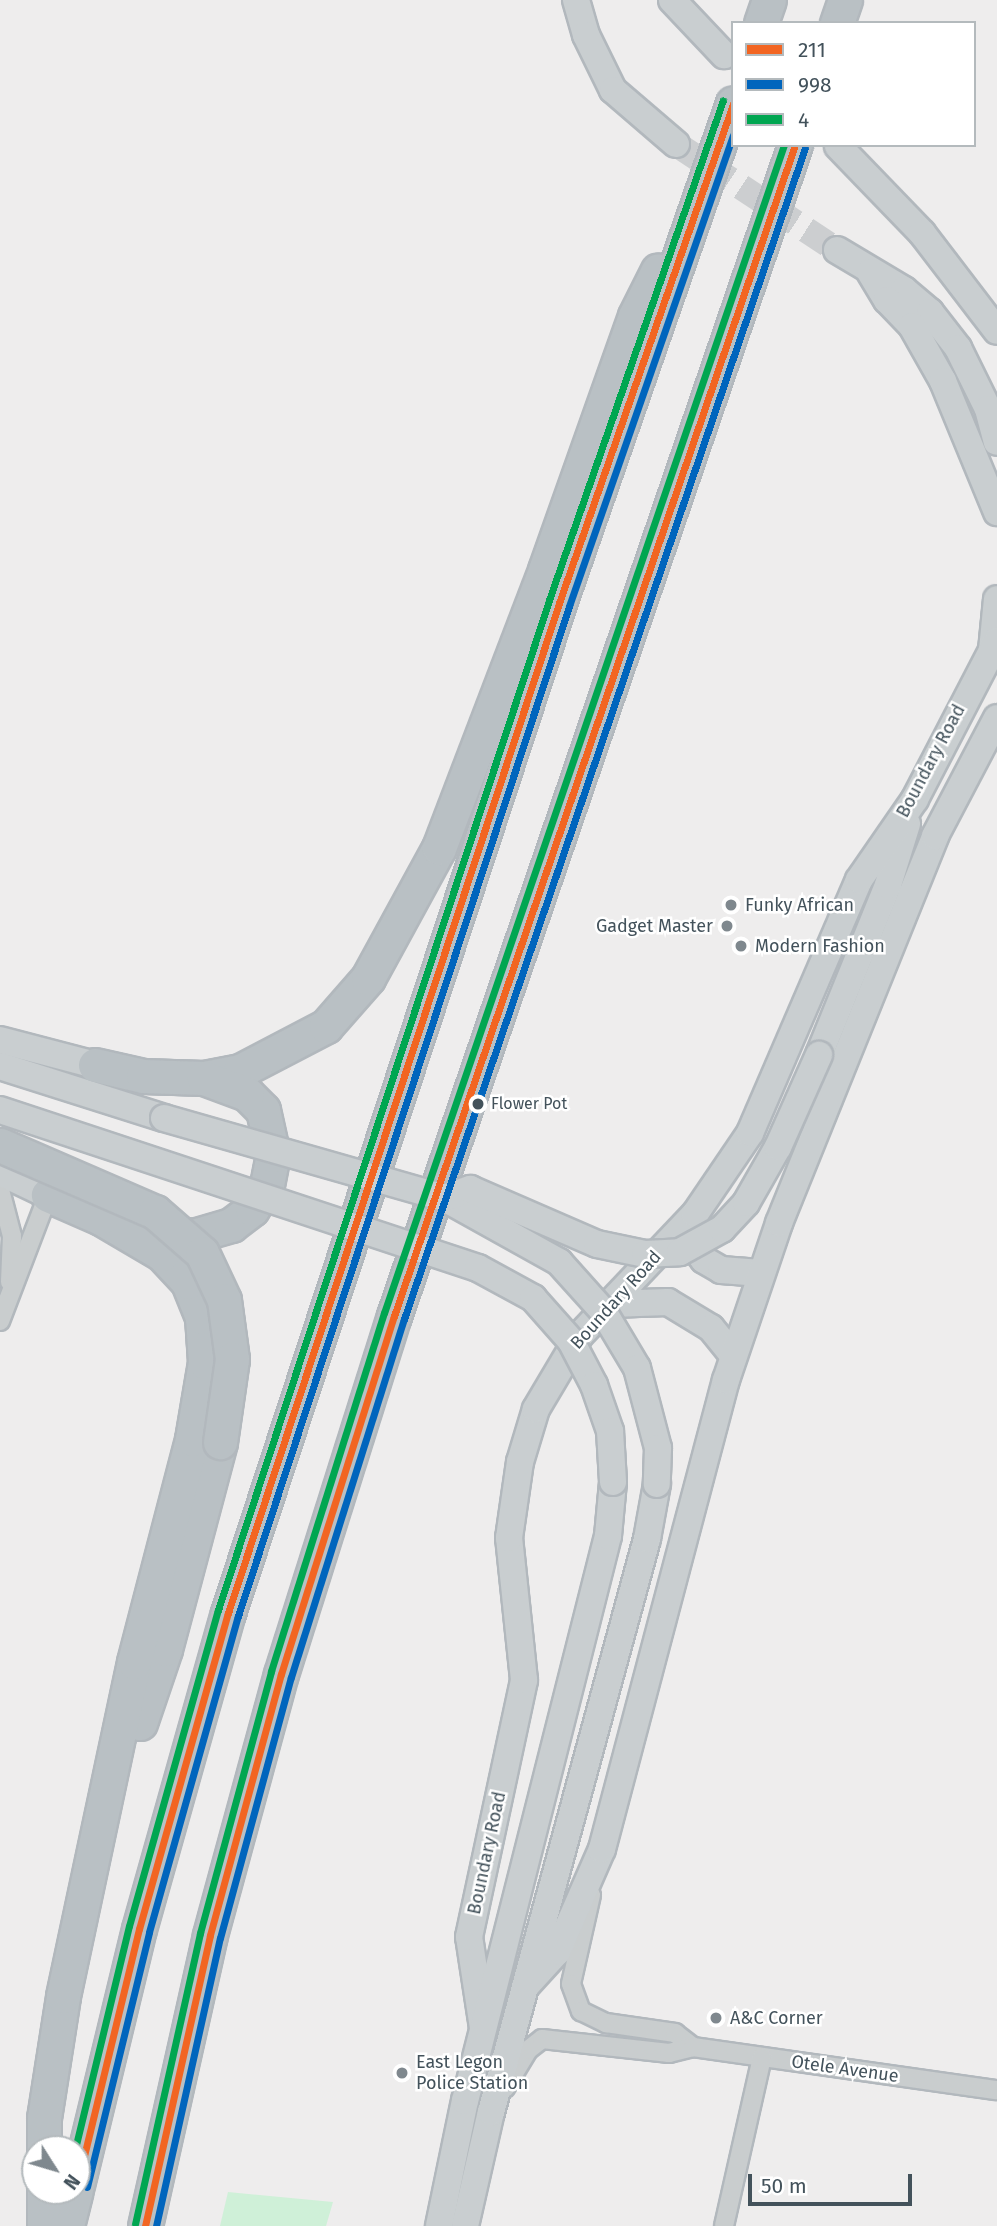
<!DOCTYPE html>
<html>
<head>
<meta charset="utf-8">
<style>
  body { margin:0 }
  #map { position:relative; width:997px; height:2226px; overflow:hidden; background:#eeeded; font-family:"Fira Sans",sans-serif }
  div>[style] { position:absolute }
  .green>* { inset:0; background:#cff0d8 }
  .secondary-tunnel>* { height:26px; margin-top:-13px; transform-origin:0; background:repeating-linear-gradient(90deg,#ccced0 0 26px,transparent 0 39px) }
  .roads { filter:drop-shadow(2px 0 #b2b8bd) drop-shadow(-2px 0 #b2b8bd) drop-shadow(0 2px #b2b8bd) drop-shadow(0 -2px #b2b8bd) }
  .street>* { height:18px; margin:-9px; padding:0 9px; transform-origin:9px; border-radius:9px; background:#c9cdce }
  .secondary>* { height:26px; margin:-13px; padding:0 13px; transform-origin:13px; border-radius:13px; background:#c9ced0 }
  .highway>* { height:33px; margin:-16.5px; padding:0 16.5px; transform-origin:16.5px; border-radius:16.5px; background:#b9c0c4 }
  .bridges { filter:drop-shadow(2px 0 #b2b8bd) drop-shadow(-2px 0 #b2b8bd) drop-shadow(0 2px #b2b8bd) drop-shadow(0 -2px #b2b8bd) }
  .secondary-bridge>* { height:26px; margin:-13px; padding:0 13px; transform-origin:13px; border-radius:13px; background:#c9ced0 }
  .highway-bridge>* { height:33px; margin:-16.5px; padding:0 16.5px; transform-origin:16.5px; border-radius:16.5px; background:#b9c0c4 }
  .bus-1>* { height:7px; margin:-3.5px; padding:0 3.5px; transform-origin:3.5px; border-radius:3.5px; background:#f26522 }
  .bus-2>* { height:7px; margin:-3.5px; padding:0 3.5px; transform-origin:3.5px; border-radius:3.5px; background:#0065bd }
  .bus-3>* { height:7px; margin:-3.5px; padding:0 3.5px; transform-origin:3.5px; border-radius:3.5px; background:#00a651 }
  .dots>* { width:19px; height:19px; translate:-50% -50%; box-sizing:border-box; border:4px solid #fff; border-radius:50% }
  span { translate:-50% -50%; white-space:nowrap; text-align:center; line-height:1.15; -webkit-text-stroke:5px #fff; paint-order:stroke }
  .bus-label { font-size:16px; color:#43525b }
  .left { translate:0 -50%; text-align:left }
  .street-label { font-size:18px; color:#43525b }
  .poi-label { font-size:18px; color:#43525b }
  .right { translate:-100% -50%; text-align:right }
  .legend { position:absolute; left:731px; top:21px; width:245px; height:126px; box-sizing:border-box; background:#fff; border:2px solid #b4babd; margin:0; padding:9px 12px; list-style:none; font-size:21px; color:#43525b }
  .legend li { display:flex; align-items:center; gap:14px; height:35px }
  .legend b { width:35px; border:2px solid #b4babd }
  .north { position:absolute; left:21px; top:2135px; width:70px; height:70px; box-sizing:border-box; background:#fff; border:2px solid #b4babd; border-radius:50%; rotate:127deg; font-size:19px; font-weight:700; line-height:28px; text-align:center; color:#43525b }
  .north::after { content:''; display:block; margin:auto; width:24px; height:32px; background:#7f888e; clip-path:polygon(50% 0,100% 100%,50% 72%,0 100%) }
  .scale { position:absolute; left:748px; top:2174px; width:164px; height:32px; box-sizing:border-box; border:4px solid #43525b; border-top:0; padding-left:9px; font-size:21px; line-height:24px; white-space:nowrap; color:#43525b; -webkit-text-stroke:5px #fff; paint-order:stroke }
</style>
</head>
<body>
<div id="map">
  <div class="green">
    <div style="clip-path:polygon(228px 2192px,333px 2202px,326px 2226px,220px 2226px)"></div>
  </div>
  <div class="secondary-tunnel">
    <div style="left:676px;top:144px;width:193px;rotate:33.4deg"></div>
  </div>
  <div class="roads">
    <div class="street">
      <div style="left:0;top:1190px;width:48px;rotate:75.4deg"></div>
      <div style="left:12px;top:1236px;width:46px;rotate:92.5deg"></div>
      <div style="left:0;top:1321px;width:135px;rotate:-69.1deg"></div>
      <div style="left:591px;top:1895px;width:91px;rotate:102.7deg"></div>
      <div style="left:571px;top:1984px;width:29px;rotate:70deg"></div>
      <div style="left:581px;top:2011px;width:28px;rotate:26deg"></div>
      <div style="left:606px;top:2023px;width:70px;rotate:8.2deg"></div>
      <div style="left:675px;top:2033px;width:23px;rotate:38deg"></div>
      <div style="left:505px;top:2088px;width:44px;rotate:-58.8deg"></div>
      <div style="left:528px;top:2050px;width:18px;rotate:-38deg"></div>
      <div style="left:542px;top:2039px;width:128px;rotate:6.3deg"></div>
      <div style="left:669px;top:2053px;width:25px;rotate:-14deg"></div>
      <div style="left:693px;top:2047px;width:307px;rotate:8.1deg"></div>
      <div style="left:724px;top:2226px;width:173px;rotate:-77.3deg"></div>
    </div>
    <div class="secondary">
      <div style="left:576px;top:0;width:36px;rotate:74deg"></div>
      <div style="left:586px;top:35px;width:61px;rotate:63.9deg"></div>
      <div style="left:613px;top:90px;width:83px;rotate:40.6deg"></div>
      <div style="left:672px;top:0;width:76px;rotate:46.6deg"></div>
      <div style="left:838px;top:146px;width:121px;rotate:46deg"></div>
      <div style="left:922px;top:233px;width:123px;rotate:52.6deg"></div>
      <div style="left:837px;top:250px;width:78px;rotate:30.8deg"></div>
      <div style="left:904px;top:290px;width:34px;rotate:40deg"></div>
      <div style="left:930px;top:312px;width:46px;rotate:52.1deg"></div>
      <div style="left:958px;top:348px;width:68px;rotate:63.8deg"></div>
      <div style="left:988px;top:409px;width:34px;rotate:75deg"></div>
      <div style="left:870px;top:272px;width:33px;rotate:59deg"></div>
      <div style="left:887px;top:300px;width:36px;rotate:46deg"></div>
      <div style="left:912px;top:326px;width:63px;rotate:60.6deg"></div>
      <div style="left:943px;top:381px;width:142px;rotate:67.6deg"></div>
      <div style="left:992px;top:650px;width:51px;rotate:-84.4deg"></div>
      <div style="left:0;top:1040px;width:98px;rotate:14.7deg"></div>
      <div style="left:819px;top:1055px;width:183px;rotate:-67.9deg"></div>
      <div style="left:888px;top:885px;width:64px;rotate:-72.7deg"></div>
      <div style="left:0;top:1066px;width:172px;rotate:17.6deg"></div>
      <div style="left:0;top:1172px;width:53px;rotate:25.6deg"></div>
      <div style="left:695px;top:1223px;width:28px;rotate:86deg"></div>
      <div style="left:697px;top:1251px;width:11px;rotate:52deg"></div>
      <div style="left:704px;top:1260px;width:20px;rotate:30deg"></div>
      <div style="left:721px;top:1270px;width:40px;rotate:4.3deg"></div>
      <div style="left:611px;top:1304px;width:57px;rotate:-2deg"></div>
      <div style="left:668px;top:1302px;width:50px;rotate:31.2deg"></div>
      <div style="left:711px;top:1328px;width:36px;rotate:51deg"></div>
      <div style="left:525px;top:1987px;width:47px;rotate:-47.6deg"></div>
      <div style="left:557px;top:1952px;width:112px;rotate:-66.4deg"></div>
      <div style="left:602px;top:1849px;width:485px;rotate:-75.2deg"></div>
      <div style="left:726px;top:1380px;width:166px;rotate:-71.3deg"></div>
      <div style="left:779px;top:1223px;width:417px;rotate:-68deg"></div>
      <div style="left:935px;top:836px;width:133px;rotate:-62.3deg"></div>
      <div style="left:483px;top:2028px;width:92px;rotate:-98.7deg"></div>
      <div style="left:469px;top:1937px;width:263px;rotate:-77.9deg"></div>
      <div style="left:524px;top:1680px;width:143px;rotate:-96deg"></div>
      <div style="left:509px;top:1538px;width:77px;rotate:-81.8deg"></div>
      <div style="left:520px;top:1462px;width:55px;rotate:-73.2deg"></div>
      <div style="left:536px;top:1409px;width:86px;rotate:-59.3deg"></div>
      <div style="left:580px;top:1335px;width:167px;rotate:-46.5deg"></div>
      <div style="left:695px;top:1214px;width:98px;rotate:-55.8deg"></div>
      <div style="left:750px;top:1133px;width:275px;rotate:-66.7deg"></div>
      <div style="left:859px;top:880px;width:98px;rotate:-55.3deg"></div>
      <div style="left:915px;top:799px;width:178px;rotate:-62.6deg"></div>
      <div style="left:439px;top:2226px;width:128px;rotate:-78.3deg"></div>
      <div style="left:465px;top:2101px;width:583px;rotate:-75.8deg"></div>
      <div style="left:608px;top:1536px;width:54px;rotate:-84.7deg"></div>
      <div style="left:465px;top:2226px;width:117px;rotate:-77.2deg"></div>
      <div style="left:491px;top:2112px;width:594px;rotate:-74.77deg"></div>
      <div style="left:647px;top:1539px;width:56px;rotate:-79.7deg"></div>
    </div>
    <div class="highway">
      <div style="left:761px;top:23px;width:24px;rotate:-71deg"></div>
      <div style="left:837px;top:23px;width:24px;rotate:-71deg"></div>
      <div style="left:95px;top:1065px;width:49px;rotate:12.9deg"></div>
      <div style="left:143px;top:1076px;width:61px;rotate:1.9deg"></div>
      <div style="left:204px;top:1078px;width:37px;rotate:-11deg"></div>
      <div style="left:240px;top:1071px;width:97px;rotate:-27.6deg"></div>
      <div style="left:326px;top:1026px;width:64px;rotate:-48.8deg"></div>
      <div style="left:368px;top:978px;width:148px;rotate:-61.4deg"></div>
      <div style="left:439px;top:848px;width:298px;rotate:-69.1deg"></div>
      <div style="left:545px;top:570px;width:269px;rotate:-70.5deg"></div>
      <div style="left:635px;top:316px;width:51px;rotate:-63.4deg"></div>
      <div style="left:161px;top:1232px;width:32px;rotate:7deg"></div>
      <div style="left:193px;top:1236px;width:40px;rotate:-16deg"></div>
      <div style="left:231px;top:1225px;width:26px;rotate:-37deg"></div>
      <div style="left:252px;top:1209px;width:28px;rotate:-58deg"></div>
      <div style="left:267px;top:1185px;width:31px;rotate:-79deg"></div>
      <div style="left:273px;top:1155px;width:46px;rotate:-102.5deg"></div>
      <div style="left:263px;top:1110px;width:23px;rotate:-135deg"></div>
      <div style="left:247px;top:1094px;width:46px;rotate:-159.6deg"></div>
      <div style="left:140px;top:1723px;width:78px;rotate:-71.3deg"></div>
      <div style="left:165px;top:1649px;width:214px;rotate:-75.1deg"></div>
      <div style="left:44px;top:2149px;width:31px;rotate:-90deg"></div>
      <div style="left:44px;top:2118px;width:123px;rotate:-81.1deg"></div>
      <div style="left:63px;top:1996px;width:341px;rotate:-78deg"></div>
      <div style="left:134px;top:1662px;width:230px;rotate:-75.4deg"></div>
      <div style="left:192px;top:1439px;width:78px;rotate:-80.4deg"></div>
      <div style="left:205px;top:1362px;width:45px;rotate:-93.8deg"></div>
      <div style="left:202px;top:1317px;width:38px;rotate:-112deg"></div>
      <div style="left:188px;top:1282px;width:38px;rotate:-133deg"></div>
      <div style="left:162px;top:1254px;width:71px;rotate:-149.5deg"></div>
      <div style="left:101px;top:1218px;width:58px;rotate:-156.5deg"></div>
      <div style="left:77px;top:2185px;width:263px;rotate:-76.4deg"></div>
      <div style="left:139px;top:1929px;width:328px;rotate:-74.3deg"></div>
      <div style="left:228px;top:1613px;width:1063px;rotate:-71.85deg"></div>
      <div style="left:559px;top:603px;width:529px;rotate:-70.81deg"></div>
      <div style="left:44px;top:2191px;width:35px;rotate:90deg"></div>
      <div style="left:67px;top:2226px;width:36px;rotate:-76deg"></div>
      <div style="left:145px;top:2226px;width:298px;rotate:-77.4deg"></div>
      <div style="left:210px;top:1935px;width:270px;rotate:-74.8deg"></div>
      <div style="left:281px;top:1674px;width:375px;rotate:-72.5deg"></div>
      <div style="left:394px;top:1316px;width:1238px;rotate:-71.1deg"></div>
    </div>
  </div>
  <div class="bridges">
    <div class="secondary-bridge">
      <div style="left:0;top:1110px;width:503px;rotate:18.29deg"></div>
      <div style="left:478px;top:1268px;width:63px;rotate:28.6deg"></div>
      <div style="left:533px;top:1298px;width:57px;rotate:48.5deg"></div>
      <div style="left:571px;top:1341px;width:50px;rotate:62.4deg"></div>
      <div style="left:594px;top:1385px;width:49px;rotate:70.8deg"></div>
      <div style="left:610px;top:1431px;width:51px;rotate:86.6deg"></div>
      <div style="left:164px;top:1118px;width:291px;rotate:15.9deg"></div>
      <div style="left:444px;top:1198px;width:132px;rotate:29.1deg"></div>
      <div style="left:559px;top:1262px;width:66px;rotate:48.1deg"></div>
      <div style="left:603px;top:1311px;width:66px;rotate:59.2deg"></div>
      <div style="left:637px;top:1368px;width:83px;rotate:75.3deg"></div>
      <div style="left:658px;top:1448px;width:36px;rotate:92deg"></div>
      <div style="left:444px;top:1198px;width:28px;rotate:-19deg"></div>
      <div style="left:470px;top:1189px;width:138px;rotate:23.4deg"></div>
      <div style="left:597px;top:1244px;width:49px;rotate:11.8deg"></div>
      <div style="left:645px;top:1254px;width:35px;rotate:-3deg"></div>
      <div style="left:680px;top:1252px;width:48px;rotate:-28.7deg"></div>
      <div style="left:722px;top:1229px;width:35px;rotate:-47deg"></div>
      <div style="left:746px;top:1203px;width:64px;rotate:-60.3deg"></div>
      <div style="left:778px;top:1147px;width:101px;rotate:-66deg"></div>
    </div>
    <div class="highway-bridge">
      <div style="left:0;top:1145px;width:169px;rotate:23.4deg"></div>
      <div style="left:155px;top:1212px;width:62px;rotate:41.1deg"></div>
      <div style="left:202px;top:1253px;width:52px;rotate:64.9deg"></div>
      <div style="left:224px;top:1300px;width:60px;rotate:82.3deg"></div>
      <div style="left:232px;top:1359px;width:84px;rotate:98.2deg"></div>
    </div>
  </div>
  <div class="bus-1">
    <div style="left:77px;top:2185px;width:263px;rotate:-76.4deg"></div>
    <div style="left:139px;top:1929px;width:328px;rotate:-74.3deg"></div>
    <div style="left:228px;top:1613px;width:1063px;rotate:-71.85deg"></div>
    <div style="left:559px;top:603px;width:528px;rotate:-70.78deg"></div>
    <div style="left:145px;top:2226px;width:298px;rotate:-77.4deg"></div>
    <div style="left:210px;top:1935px;width:270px;rotate:-74.8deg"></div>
    <div style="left:281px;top:1674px;width:375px;rotate:-72.5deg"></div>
    <div style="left:394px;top:1316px;width:1238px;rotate:-71.1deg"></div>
  </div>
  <div class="bus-2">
    <div style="left:87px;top:2187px;width:262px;rotate:-76.3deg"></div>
    <div style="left:149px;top:1932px;width:328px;rotate:-74.3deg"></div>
    <div style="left:238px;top:1616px;width:1063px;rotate:-71.85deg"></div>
    <div style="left:569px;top:606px;width:498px;rotate:-70.8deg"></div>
    <div style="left:156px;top:2226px;width:295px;rotate:-77.5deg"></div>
    <div style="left:220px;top:1938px;width:270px;rotate:-74.8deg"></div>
    <div style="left:291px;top:1677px;width:375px;rotate:-72.5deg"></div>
    <div style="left:404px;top:1319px;width:1238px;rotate:-71.1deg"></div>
  </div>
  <div class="bus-3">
    <div style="left:75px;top:2149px;width:229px;rotate:-76.4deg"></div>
    <div style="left:129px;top:1926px;width:328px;rotate:-74.3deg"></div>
    <div style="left:218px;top:1610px;width:1063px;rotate:-71.85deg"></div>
    <div style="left:549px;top:600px;width:529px;rotate:-70.81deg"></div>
    <div style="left:135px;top:2224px;width:298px;rotate:-77.4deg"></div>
    <div style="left:200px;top:1933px;width:271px;rotate:-74.8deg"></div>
    <div style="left:271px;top:1671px;width:375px;rotate:-72.5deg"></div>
    <div style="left:384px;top:1313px;width:1235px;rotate:-71.1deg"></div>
  </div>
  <div class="dots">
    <div style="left:731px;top:905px;background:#7f888e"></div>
    <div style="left:727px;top:926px;background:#7f888e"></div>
    <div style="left:741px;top:946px;background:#7f888e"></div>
    <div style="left:478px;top:1104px;background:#43525b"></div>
    <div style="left:716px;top:2018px;background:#7f888e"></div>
    <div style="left:402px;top:2073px;background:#7f888e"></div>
  </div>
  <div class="bus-label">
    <span class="left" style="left:491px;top:1104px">Flower Pot</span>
  </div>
  <div class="street-label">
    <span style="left:931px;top:761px;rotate:-62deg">Boundary Road</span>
    <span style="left:616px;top:1300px;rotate:-48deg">Boundary Road</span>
    <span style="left:487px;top:1853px;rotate:-78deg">Boundary Road</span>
    <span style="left:845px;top:2069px;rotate:8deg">Otele Avenue</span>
  </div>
  <div class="poi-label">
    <span class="left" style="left:745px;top:905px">Funky African</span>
    <span class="right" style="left:713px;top:926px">Gadget Master</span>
    <span class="left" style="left:755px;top:946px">Modern Fashion</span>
    <span class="left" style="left:730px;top:2018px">A&amp;C Corner</span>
    <span class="left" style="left:416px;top:2073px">East Legon<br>Police Station</span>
  </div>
  <ul class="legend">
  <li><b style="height:9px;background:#f26522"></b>211</li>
  <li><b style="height:9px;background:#0065bd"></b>998</li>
  <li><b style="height:9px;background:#00a651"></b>4</li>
  </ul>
  <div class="north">N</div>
  <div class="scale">50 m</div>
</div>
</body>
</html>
